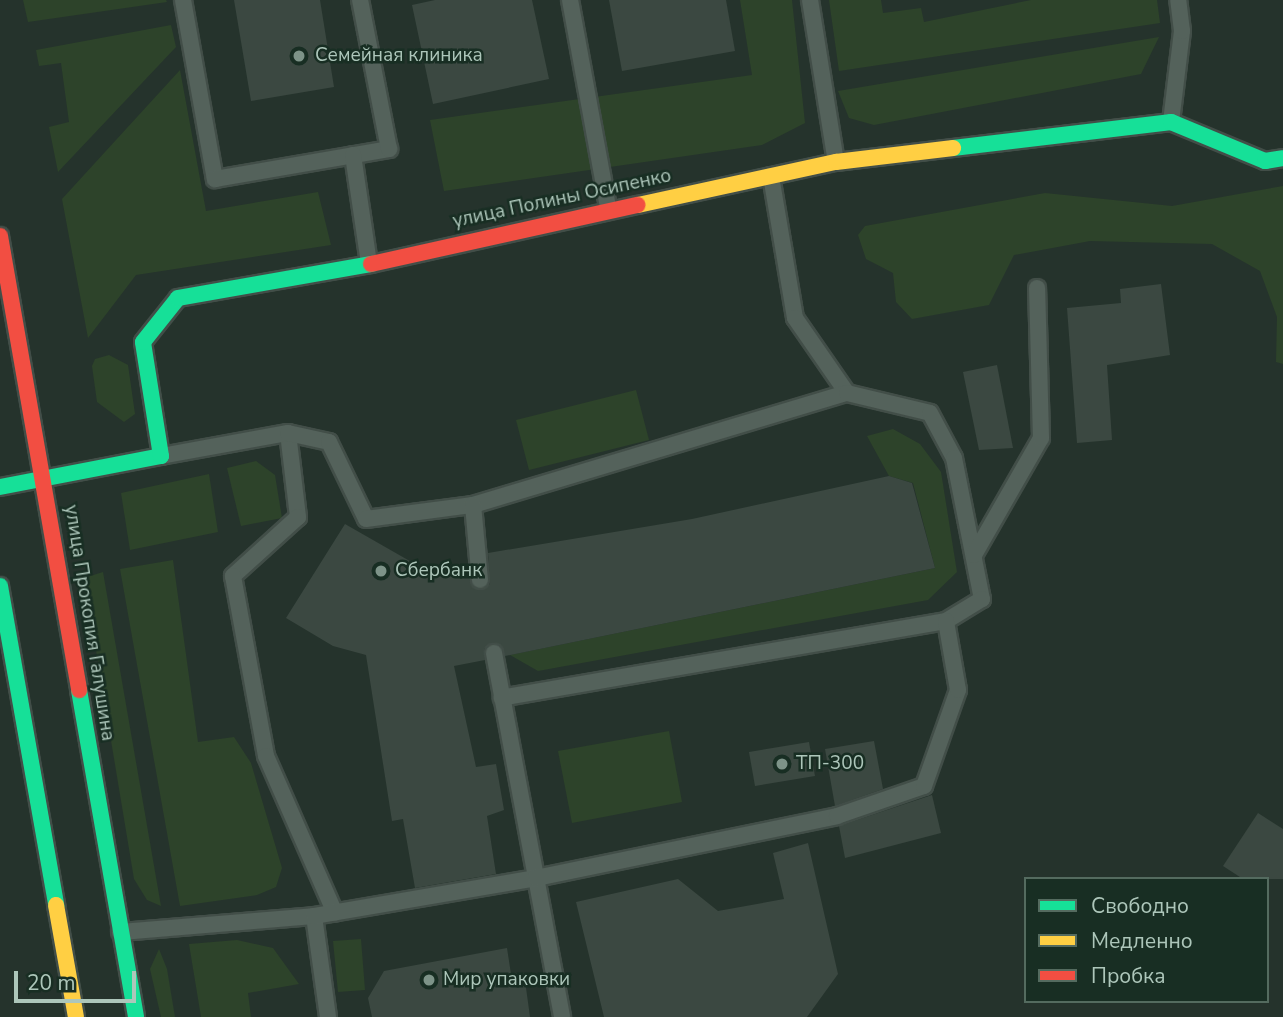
<!DOCTYPE html>
<html>
<head>
<meta charset="utf-8">
<style>
  body { margin:0 }
  #map { position:relative; width:1283px; height:1017px; overflow:hidden; background:#25332c; font-family:"Nunito Sans",sans-serif }
  div>[style] { position:absolute }
  .green>* { inset:0; background:#2d432a }
  .building>* { inset:0; background:#3b4841 }
  .roads { filter:drop-shadow(2px 0 #424e48) drop-shadow(-2px 0 #424e48) drop-shadow(0 2px #424e48) drop-shadow(0 -2px #424e48) }
  .lane>* { height:16px; margin:-8px; padding:0 8px; transform-origin:8px; border-radius:8px; background:#54625b }
  .fast>* { height:16px; margin:-8px; padding:0 8px; transform-origin:8px; border-radius:8px; background:#16e098 }
  .slow>* { height:16px; margin:-8px; padding:0 8px; transform-origin:8px; border-radius:8px; background:#ffcf43 }
  .jam>* { height:16px; margin:-8px; padding:0 8px; transform-origin:8px; border-radius:8px; background:#f24e42 }
  .dots>* { width:19px; height:19px; translate:-50% -50%; box-sizing:border-box; border:4px solid #182e23; border-radius:50% }
  span { translate:-50% -50%; white-space:nowrap; text-align:center; line-height:1.15; -webkit-text-stroke:5px #182e23; paint-order:stroke }
  .poi-label { font-size:19px; color:#adc6ba }
  .left { translate:0 -50%; text-align:left }
  .street-label { font-size:19px; color:#adc6ba }
  .legend { position:absolute; left:1024px; top:877px; width:245px; height:126px; box-sizing:border-box; background:#182e23; border:2px solid #546b5f; margin:0; padding:9px 12px; list-style:none; font-size:21px; color:#adc6ba }
  .legend li { display:flex; align-items:center; gap:14px; height:35px }
  .legend b { width:35px; border:2px solid #546b5f }
  .scale { position:absolute; left:14px; top:971px; width:122px; height:32px; box-sizing:border-box; border:4px solid #adc6ba; border-top:0; padding-left:9px; font-size:21px; line-height:24px; white-space:nowrap; color:#adc6ba; -webkit-text-stroke:5px #182e23; paint-order:stroke }
</style>
</head>
<body>
<div id="map">
  <div class="green">
    <div style="clip-path:polygon(23px 0,166px 0,167px 2px,28px 22px)"></div>
    <div style="clip-path:polygon(740px 0,792px 0,805px 123px,762px 145px,444px 191px,430px 120px,752px 75px)"></div>
    <div style="clip-path:polygon(829px 0,881px 0,883px 13px,921px 8px,924px 22px,1031px 0,1157px 0,1160px 23px,839px 71px)"></div>
    <div style="clip-path:polygon(171px 25px,176px 47px,58px 172px,49px 127px,69px 122px,61px 63px,39px 66px,36px 50px)"></div>
    <div style="clip-path:polygon(1159px 37px,1141px 74px,874px 125px,849px 118px,838px 91px)"></div>
    <div style="clip-path:polygon(180px 70px,206px 211px,318px 192px,331px 245px,136px 275px,88px 338px,62px 199px)"></div>
    <div style="clip-path:polygon(1283px 186px,1283px 364px,1276px 362px,1277px 317px,1260px 271px,1212px 244px,1090px 241px,1014px 255px,989px 305px,912px 319px,896px 302px,893px 273px,866px 259px,858px 235px,865px 226px,1045px 193px,1172px 206px)"></div>
    <div style="clip-path:polygon(109px 355px,128px 365px,135px 414px,124px 422px,97px 402px,92px 366px,95px 359px)"></div>
    <div style="clip-path:polygon(636px 390px,649px 440px,529px 470px,516px 420px)"></div>
    <div style="clip-path:polygon(893px 429px,920px 444px,941px 472px,957px 572px,928px 600px,538px 671px,510px 655px,935px 568px,913px 483px,889px 476px,867px 436px)"></div>
    <div style="clip-path:polygon(256px 461px,275px 475px,282px 518px,241px 526px,227px 468px)"></div>
    <div style="clip-path:polygon(209px 474px,218px 532px,130px 550px,121px 493px)"></div>
    <div style="clip-path:polygon(173px 560px,198px 742px,234px 737px,251px 763px,282px 868px,276px 887px,257px 895px,180px 906px,120px 569px)"></div>
    <div style="clip-path:polygon(103px 572px,161px 906px,147px 900px,134px 879px,84px 578px)"></div>
    <div style="clip-path:polygon(669px 731px,682px 802px,572px 823px,558px 751px)"></div>
    <div style="clip-path:polygon(361px 939px,365px 990px,338px 992px,333px 941px)"></div>
    <div style="clip-path:polygon(237px 940px,273px 948px,299px 984px,248px 993px,251px 1017px,201px 1017px,189px 944px)"></div>
    <div style="clip-path:polygon(159px 949px,167px 969px,175px 1017px,161px 1017px,150px 969px)"></div>
  </div>
  <div class="building">
    <div style="clip-path:polygon(234px 0,320px 0,334px 87px,251px 101px)"></div>
    <div style="clip-path:polygon(435px 0,532px 0,549px 79px,433px 104px,412px 5px)"></div>
    <div style="clip-path:polygon(609px 0,726px 0,735px 51px,622px 71px)"></div>
    <div style="clip-path:polygon(1161px 284px,1170px 355px,1107px 365px,1112px 440px,1077px 443px,1067px 308px,1121px 303px,1120px 289px)"></div>
    <div style="clip-path:polygon(997px 365px,1013px 448px,979px 450px,963px 372px)"></div>
    <div style="clip-path:polygon(889px 476px,912px 483px,935px 568px,505px 656px,501px 646px,491px 643px,484px 649px,485px 660px,454px 666px,476px 767px,496px 764px,504px 810px,487px 816px,496px 874px,415px 888px,403px 819px,392px 821px,366px 655px,333px 646px,286px 618px,345px 524px,436px 576px,468px 570px,471px 585px,480px 590px,490px 584px,488px 553px,692px 519px)"></div>
    <div style="clip-path:polygon(874px 741px,883px 789px,835px 806px,825px 749px)"></div>
    <div style="clip-path:polygon(809px 742px,815px 776px,755px 786px,749px 752px)"></div>
    <div style="clip-path:polygon(932px 795px,941px 833px,845px 858px,839px 826px)"></div>
    <div style="clip-path:polygon(1258px 813px,1283px 829px,1283px 879px,1243px 879px,1223px 866px)"></div>
    <div style="clip-path:polygon(808px 843px,838px 974px,807px 1017px,604px 1017px,576px 902px,678px 879px,718px 911px,784px 899px,773px 853px)"></div>
    <div style="clip-path:polygon(507px 948px,511px 974px,524px 973px,530px 1017px,372px 1017px,368px 998px,384px 971px)"></div>
  </div>
  <div class="roads">
    <div class="lane">
      <div style="left:183px;top:0;width:182px;rotate:79.9deg"></div>
      <div style="left:215px;top:179px;width:177px;rotate:-9.8deg"></div>
      <div style="left:389px;top:149px;width:152px;rotate:-101deg"></div>
      <div style="left:570px;top:0;width:211px;rotate:79.6deg"></div>
      <div style="left:810px;top:0;width:164px;rotate:80.9deg"></div>
      <div style="left:1171px;top:122px;width:92px;rotate:-83.1deg"></div>
      <div style="left:1182px;top:31px;width:31px;rotate:-97deg"></div>
      <div style="left:353px;top:155px;width:109px;rotate:81.6deg"></div>
      <div style="left:771px;top:176px;width:144px;rotate:80.4deg"></div>
      <div style="left:795px;top:318px;width:91px;rotate:55.3deg"></div>
      <div style="left:288px;top:433px;width:85px;rotate:83.2deg"></div>
      <div style="left:298px;top:517px;width:88px;rotate:137.8deg"></div>
      <div style="left:233px;top:576px;width:183px;rotate:79.6deg"></div>
      <div style="left:266px;top:756px;width:171px;rotate:66.3deg"></div>
      <div style="left:161px;top:456px;width:129px;rotate:-10.3deg"></div>
      <div style="left:288px;top:433px;width:42px;rotate:12.4deg"></div>
      <div style="left:329px;top:442px;width:85px;rotate:64.3deg"></div>
      <div style="left:366px;top:519px;width:108px;rotate:-7.5deg"></div>
      <div style="left:473px;top:505px;width:390px;rotate:-16.7deg"></div>
      <div style="left:847px;top:393px;width:85px;rotate:13.5deg"></div>
      <div style="left:930px;top:413px;width:51px;rotate:61.9deg"></div>
      <div style="left:954px;top:458px;width:144px;rotate:78.8deg"></div>
      <div style="left:982px;top:599px;width:42px;rotate:148.6deg"></div>
      <div style="left:946px;top:621px;width:451px;rotate:170.2deg"></div>
      <div style="left:473px;top:505px;width:75px;rotate:84.7deg"></div>
      <div style="left:974px;top:555px;width:135px;rotate:-60.2deg"></div>
      <div style="left:1041px;top:438px;width:150px;rotate:-91.5deg"></div>
      <div style="left:494px;top:653px;width:370px;rotate:79.4deg"></div>
      <div style="left:314px;top:916px;width:102px;rotate:82.1deg"></div>
      <div style="left:120px;top:932px;width:195px;rotate:-4.7deg"></div>
      <div style="left:314px;top:916px;width:225px;rotate:-9.7deg"></div>
      <div style="left:536px;top:878px;width:307px;rotate:-11.6deg"></div>
      <div style="left:837px;top:816px;width:92px;rotate:-19deg"></div>
      <div style="left:924px;top:786px;width:102px;rotate:-70.5deg"></div>
      <div style="left:958px;top:690px;width:70px;rotate:-99.9deg"></div>
    </div>
    <div class="fast">
      <div style="left:953px;top:148px;width:220px;rotate:-6.8deg"></div>
      <div style="left:1171px;top:122px;width:102px;rotate:22.5deg"></div>
      <div style="left:1265px;top:161px;width:18px;rotate:-9deg"></div>
      <div style="left:0;top:487px;width:164px;rotate:-10.9deg"></div>
      <div style="left:161px;top:456px;width:115px;rotate:-99deg"></div>
      <div style="left:143px;top:342px;width:56px;rotate:-51.5deg"></div>
      <div style="left:178px;top:298px;width:196px;rotate:-10deg"></div>
      <div style="left:0;top:586px;width:324px;rotate:80deg"></div>
      <div style="left:79px;top:690px;width:332px;rotate:80.1deg"></div>
    </div>
    <div class="slow">
      <div style="left:638px;top:205px;width:203px;rotate:-12.3deg"></div>
      <div style="left:836px;top:162px;width:118px;rotate:-6.8deg"></div>
      <div style="left:56px;top:905px;width:114px;rotate:79.9deg"></div>
    </div>
    <div class="jam">
      <div style="left:0;top:236px;width:461px;rotate:80.1deg"></div>
      <div style="left:371px;top:264px;width:273px;rotate:-12.5deg"></div>
    </div>
  </div>
  <div class="dots">
    <div style="left:299px;top:56px;background:#7d9388"></div>
    <div style="left:381px;top:571px;background:#7d9388"></div>
    <div style="left:782px;top:764px;background:#7d9388"></div>
    <div style="left:429px;top:980px;background:#7d9388"></div>
  </div>
  <div class="poi-label">
    <span class="left" style="left:315px;top:56px">Семейная клиника</span>
    <span class="left" style="left:395px;top:571px">Сбербанк</span>
    <span class="left" style="left:796px;top:764px">ТП-300</span>
    <span class="left" style="left:443px;top:980px">Мир упаковки</span>
  </div>
  <div class="street-label">
    <span style="left:562px;top:199px;rotate:-12deg">улица Полины Осипенко</span>
    <span style="left:89px;top:623px;rotate:81deg">улица Прокопия Галушина</span>
  </div>
  <ul class="legend">
  <li><b style="height:9px;background:#16e098"></b>Свободно</li>
  <li><b style="height:9px;background:#ffcf43"></b>Медленно</li>
  <li><b style="height:9px;background:#f24e42"></b>Пробка</li>
  </ul>
  <div class="scale">20 m</div>
</div>
</body>
</html>
